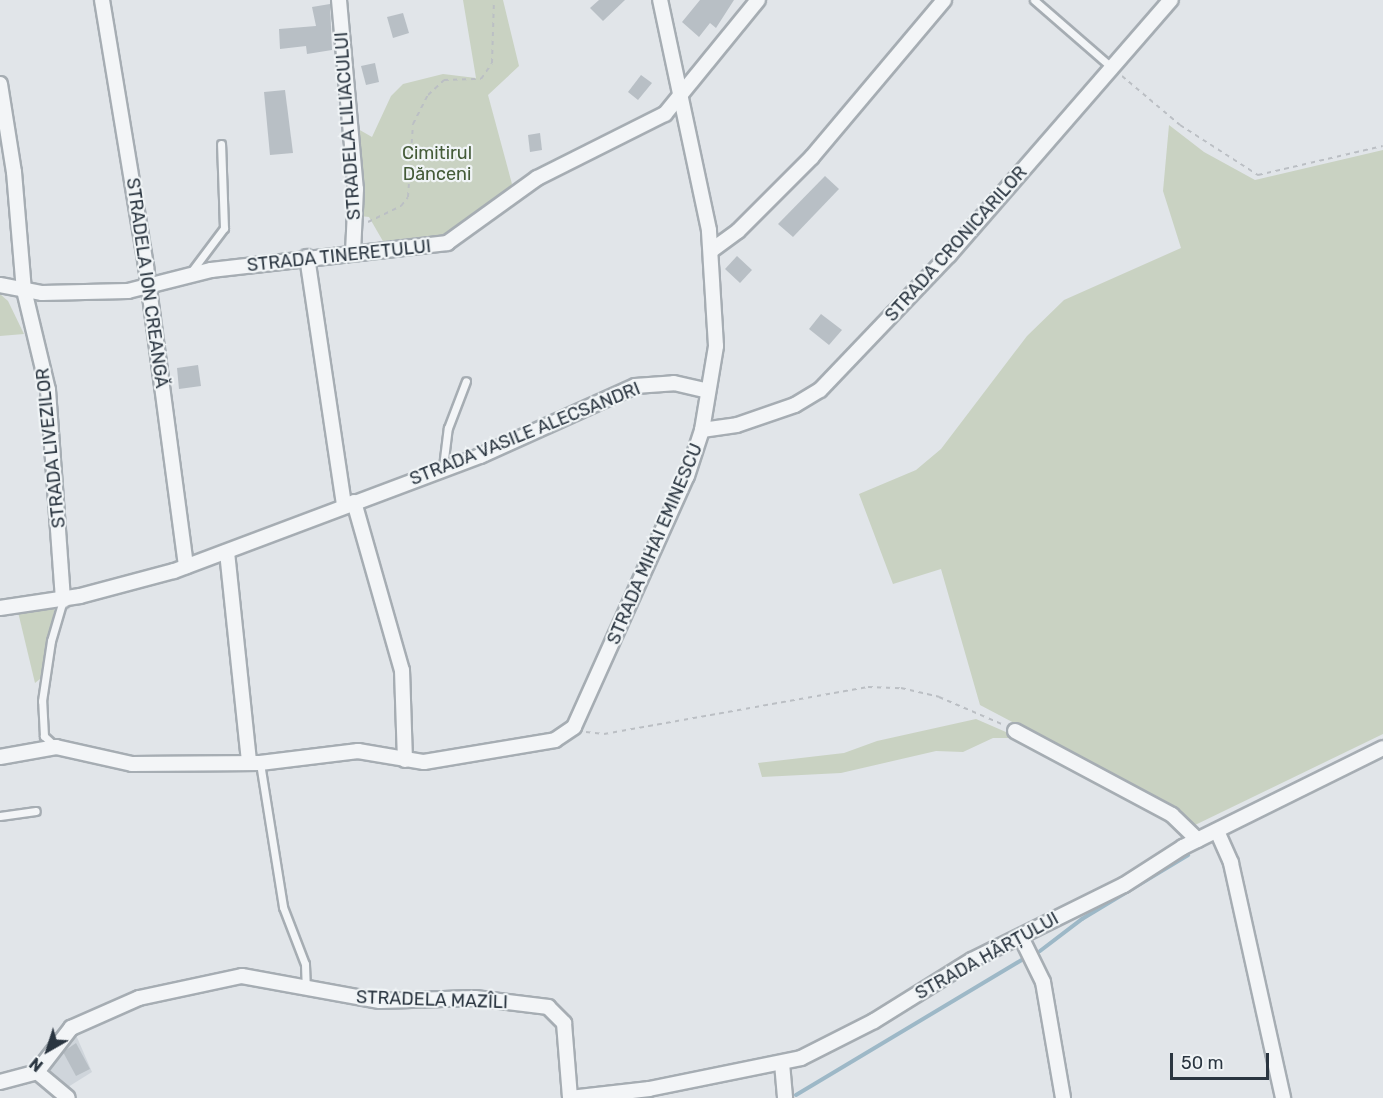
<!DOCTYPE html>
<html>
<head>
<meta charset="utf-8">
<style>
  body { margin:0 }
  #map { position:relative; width:1383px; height:1098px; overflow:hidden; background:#e1e5e9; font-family:Rubik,sans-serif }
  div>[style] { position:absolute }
  .built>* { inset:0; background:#cfd5db }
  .green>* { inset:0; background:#c9d2c2 }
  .stream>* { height:4px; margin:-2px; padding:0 2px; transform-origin:2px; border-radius:2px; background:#9db8c7 }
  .building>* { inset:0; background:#b8bfc5 }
  .path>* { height:2px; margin-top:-1px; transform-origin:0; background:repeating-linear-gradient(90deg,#bbbfc4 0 4.5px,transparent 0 9px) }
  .roads { filter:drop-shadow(2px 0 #a6adb3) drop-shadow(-2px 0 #a6adb3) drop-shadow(0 2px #a6adb3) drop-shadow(0 -2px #a6adb3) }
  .lane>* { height:7px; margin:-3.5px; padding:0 3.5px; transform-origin:3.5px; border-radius:3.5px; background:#f3f5f7 }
  .street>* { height:14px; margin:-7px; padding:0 7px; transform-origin:7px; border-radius:7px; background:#f3f5f7 }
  span { translate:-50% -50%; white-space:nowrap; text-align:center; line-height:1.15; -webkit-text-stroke:4.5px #f0f4f6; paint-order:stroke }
  .street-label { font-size:18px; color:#2a3540 }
  .park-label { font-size:18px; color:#445b38 }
  .north { position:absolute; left:18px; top:1020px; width:60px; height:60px; -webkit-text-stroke:4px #f0f4f6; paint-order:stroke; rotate:219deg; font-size:16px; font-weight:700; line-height:24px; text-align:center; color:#2a3540 }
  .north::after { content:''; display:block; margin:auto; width:21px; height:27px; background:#2a3540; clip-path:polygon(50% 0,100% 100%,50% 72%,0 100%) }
  .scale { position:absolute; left:1170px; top:1053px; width:99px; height:27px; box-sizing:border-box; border:3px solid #2a3540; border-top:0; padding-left:8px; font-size:18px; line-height:21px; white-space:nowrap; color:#2a3540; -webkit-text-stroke:4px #f0f4f6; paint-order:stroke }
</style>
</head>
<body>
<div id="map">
  <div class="built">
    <div style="clip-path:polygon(76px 1035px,92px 1072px,68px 1087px,50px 1071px,63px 1045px)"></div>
  </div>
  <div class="green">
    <div style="clip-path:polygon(463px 0,503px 0,519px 66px,488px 95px,512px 184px,465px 228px,434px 242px,384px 243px,369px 217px,360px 216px,358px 129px,372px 137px,391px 96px,403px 84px,443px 74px,476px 78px)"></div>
    <div style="clip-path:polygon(1169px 125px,1204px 152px,1255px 180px,1383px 150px,1383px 734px,1193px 826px,1171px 806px,980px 705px,941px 569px,893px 584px,859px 494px,916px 470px,941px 449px,1027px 336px,1064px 300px,1181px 248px,1163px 191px)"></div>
    <div style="clip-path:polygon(0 294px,8px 301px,24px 334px,0 336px)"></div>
    <div style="clip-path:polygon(55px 607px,40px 679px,35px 683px,18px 612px)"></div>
    <div style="clip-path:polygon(976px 719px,1020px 738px,993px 738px,963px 752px,936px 751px,841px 773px,762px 777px,758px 763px,844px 753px,877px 741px)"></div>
  </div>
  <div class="stream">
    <div style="left:1040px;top:951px;width:53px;rotate:-37.3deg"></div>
    <div style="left:1082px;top:919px;width:124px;rotate:-31.1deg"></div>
    <div style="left:796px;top:1095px;width:263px;rotate:-30.9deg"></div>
  </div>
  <div class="building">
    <div style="clip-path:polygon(599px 0,625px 0,603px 21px,590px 8px)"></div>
    <div style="clip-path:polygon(700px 0,734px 0,716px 28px,710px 23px,699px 37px,682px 22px)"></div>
    <div style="clip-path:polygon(330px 4px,332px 50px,307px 54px,306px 46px,280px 49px,279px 29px,316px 26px,312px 7px)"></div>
    <div style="clip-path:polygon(403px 13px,409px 33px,393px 38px,387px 17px)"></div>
    <div style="clip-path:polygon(375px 63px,379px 82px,366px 85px,361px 66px)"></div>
    <div style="clip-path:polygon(641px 75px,652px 83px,638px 100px,628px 92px)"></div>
    <div style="clip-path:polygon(285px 90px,293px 153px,270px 155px,264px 92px)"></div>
    <div style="clip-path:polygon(540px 133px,542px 150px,530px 152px,528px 135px)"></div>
    <div style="clip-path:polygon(825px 176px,839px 189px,793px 237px,778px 224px)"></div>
    <div style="clip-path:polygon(737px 256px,752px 270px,740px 283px,725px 269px)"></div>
    <div style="clip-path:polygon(821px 314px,842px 330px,829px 345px,809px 329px)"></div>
    <div style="clip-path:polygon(198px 365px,201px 386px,179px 389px,177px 368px)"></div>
    <div style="clip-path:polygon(76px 1043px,90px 1069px,76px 1076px,63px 1052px)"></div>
  </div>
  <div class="path">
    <div style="left:1122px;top:76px;width:76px;rotate:40.2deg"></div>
    <div style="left:1180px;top:125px;width:93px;rotate:32.7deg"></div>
    <div style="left:1258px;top:175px;width:128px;rotate:-13.1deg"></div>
    <div style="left:368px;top:222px;width:37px;rotate:-26deg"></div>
    <div style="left:401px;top:206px;width:11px;rotate:-52deg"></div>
    <div style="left:408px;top:197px;width:73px;rotate:-86.1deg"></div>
    <div style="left:413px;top:124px;width:33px;rotate:-63deg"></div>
    <div style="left:428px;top:95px;width:22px;rotate:-43deg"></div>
    <div style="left:444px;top:80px;width:37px;rotate:-2deg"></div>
    <div style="left:481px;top:79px;width:19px;rotate:-55deg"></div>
    <div style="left:492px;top:63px;width:63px;rotate:-88.2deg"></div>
    <div style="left:586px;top:732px;width:18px;rotate:6deg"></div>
    <div style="left:604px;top:734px;width:268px;rotate:-10.1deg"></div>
    <div style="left:868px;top:687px;width:33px;rotate:2deg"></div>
    <div style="left:901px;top:688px;width:39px;rotate:13deg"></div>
    <div style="left:939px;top:697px;width:71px;rotate:23.3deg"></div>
  </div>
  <div class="roads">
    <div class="lane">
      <div style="left:1034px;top:0;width:102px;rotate:41deg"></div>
      <div style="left:191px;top:272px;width:55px;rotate:-53.1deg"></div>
      <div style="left:224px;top:228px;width:84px;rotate:-92deg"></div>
      <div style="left:443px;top:467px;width:39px;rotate:-83deg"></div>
      <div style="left:448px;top:428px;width:50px;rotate:-69deg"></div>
      <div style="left:55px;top:746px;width:15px;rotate:-138deg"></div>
      <div style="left:44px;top:736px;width:35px;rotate:-93deg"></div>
      <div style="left:42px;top:701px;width:61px;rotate:-81.5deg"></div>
      <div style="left:51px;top:641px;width:43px;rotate:-73.7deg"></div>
      <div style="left:260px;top:763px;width:146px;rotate:80.9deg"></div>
      <div style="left:283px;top:907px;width:61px;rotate:68.9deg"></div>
      <div style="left:305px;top:964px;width:23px;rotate:88deg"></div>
      <div style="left:0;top:816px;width:36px;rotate:-8deg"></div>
    </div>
    <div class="street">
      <div style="left:102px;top:0;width:270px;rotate:80.6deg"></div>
      <div style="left:146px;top:266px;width:303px;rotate:82.4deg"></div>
      <div style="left:339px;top:0;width:190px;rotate:84.9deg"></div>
      <div style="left:356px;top:189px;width:64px;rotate:92.7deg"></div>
      <div style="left:0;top:84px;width:89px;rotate:81deg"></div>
      <div style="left:14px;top:172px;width:118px;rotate:85.2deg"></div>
      <div style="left:24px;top:290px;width:103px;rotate:76.5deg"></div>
      <div style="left:48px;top:390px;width:211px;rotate:85.9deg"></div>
      <div style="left:712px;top:250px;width:32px;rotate:-36deg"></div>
      <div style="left:738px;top:231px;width:105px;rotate:-45deg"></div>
      <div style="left:812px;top:157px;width:205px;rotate:-49.9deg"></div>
      <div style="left:307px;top:257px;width:251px;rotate:81.5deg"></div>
      <div style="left:0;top:285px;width:43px;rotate:10.8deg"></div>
      <div style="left:42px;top:293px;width:86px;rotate:-1.3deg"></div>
      <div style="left:128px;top:291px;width:86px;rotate:-14.2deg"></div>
      <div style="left:211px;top:270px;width:238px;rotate:-6.5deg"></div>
      <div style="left:447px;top:243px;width:111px;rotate:-35.8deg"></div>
      <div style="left:537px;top:178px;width:143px;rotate:-26.6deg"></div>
      <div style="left:665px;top:114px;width:147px;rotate:-50.8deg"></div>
      <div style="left:702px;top:430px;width:35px;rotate:-8deg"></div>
      <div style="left:737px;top:425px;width:61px;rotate:-19deg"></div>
      <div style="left:795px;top:405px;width:29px;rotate:-31deg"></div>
      <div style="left:820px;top:390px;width:187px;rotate:-46.3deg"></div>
      <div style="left:949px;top:255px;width:338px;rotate:-49deg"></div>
      <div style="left:354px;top:502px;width:175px;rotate:74.1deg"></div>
      <div style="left:402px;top:670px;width:90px;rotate:88.1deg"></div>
      <div style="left:227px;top:552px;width:211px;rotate:84deg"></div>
      <div style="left:0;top:608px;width:81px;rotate:-8.5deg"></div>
      <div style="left:80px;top:596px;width:97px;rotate:-14.9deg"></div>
      <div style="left:174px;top:571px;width:327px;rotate:-20.6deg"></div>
      <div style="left:480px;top:456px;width:170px;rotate:-24.3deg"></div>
      <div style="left:635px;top:386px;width:39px;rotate:-4deg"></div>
      <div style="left:674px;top:383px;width:35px;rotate:13deg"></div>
      <div style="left:1015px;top:731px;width:178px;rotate:28.1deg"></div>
      <div style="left:1172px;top:815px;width:36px;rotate:44deg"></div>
      <div style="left:0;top:757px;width:57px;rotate:-10.1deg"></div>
      <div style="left:56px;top:747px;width:78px;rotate:12.6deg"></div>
      <div style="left:132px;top:764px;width:128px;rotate:-0.4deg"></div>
      <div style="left:260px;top:763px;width:99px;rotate:-7deg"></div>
      <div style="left:358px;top:751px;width:67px;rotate:9.5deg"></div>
      <div style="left:424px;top:762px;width:133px;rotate:-9.5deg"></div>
      <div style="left:555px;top:740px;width:23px;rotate:-34deg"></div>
      <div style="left:574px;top:727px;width:275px;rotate:-65.8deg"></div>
      <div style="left:687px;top:476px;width:48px;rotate:-71.9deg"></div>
      <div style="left:702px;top:430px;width:85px;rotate:-80.5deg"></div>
      <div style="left:716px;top:346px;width:116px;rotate:-93.5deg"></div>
      <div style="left:709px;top:230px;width:235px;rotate:-102deg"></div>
      <div style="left:1217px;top:831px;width:35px;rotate:66deg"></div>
      <div style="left:1231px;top:863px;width:241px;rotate:77.5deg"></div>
      <div style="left:1021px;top:937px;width:50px;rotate:63.9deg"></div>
      <div style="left:1043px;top:982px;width:118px;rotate:80.2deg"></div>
      <div style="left:782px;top:1063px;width:35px;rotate:85deg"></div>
      <div style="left:37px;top:1072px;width:40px;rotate:40deg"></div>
      <div style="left:0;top:1082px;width:38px;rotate:-15deg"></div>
      <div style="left:37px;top:1072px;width:56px;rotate:-52.3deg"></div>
      <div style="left:71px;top:1028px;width:74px;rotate:-23.8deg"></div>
      <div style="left:139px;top:998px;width:105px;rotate:-12.1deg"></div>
      <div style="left:242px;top:976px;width:140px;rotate:10.3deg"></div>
      <div style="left:380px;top:1001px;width:95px;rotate:-1.8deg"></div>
      <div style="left:475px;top:998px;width:74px;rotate:7deg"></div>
      <div style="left:548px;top:1007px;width:23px;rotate:45deg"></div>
      <div style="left:564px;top:1023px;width:75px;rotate:85.4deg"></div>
      <div style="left:570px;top:1098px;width:80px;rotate:-6.5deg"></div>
      <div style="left:649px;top:1089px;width:155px;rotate:-11.5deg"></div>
      <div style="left:801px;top:1058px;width:82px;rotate:-26.9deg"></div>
      <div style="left:874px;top:1021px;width:115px;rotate:-31.9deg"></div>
      <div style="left:972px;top:960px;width:169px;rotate:-26.3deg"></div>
      <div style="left:1124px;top:885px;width:70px;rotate:-32.8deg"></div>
      <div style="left:1183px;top:847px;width:223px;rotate:-26.3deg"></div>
    </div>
  </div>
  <div class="street-label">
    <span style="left:348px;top:126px;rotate:-94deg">STRADELA LILIACULUI</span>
    <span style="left:956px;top:244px;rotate:-48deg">STRADA CRONICARILOR</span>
    <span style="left:339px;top:256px;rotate:-6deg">STRADA TINERETULUI</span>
    <span style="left:147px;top:283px;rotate:82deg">STRADELA ION CREANGĂ</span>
    <span style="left:525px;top:434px;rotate:-22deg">STRADA VASILE ALECSANDRI</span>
    <span style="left:51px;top:448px;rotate:-96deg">STRADA LIVEZILOR</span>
    <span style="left:655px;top:544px;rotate:-67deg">STRADA MIHAI EMINESCU</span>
    <span style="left:987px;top:956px;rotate:-29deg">STRADA HÂRȚULUI</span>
    <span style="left:432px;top:1000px;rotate:2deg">STRADELA MAZÎLI</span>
  </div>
  <div class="park-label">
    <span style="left:437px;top:164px">Cimitirul<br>Dănceni</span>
  </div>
  <div class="north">N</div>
  <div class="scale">50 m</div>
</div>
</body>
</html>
